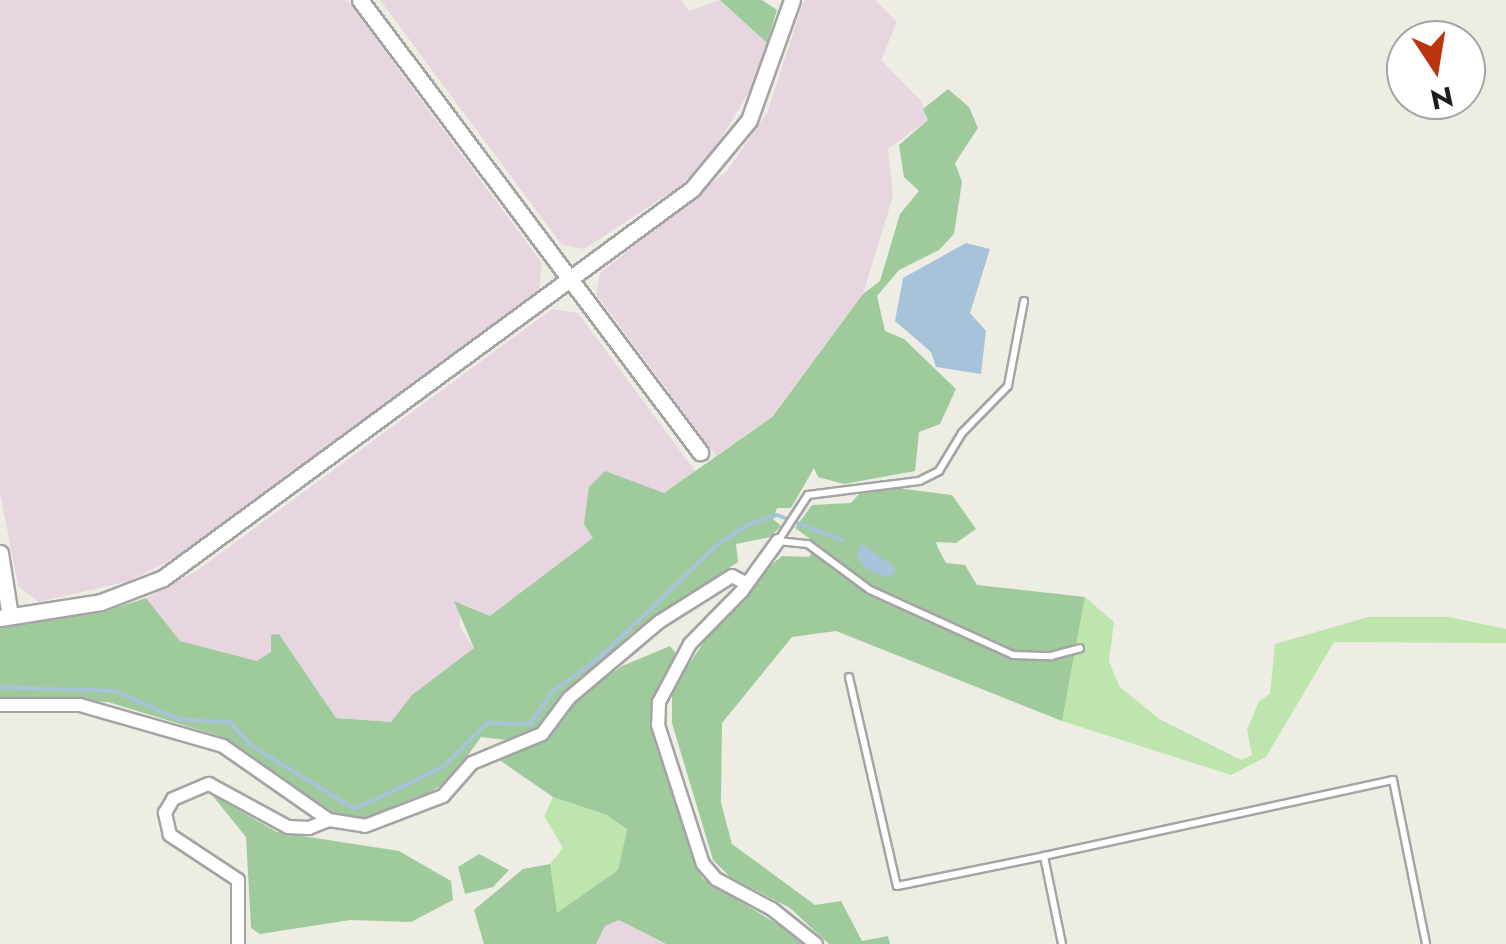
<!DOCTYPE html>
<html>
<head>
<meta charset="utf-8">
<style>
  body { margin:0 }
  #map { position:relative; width:1506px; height:944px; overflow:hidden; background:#eeede4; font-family:Jost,sans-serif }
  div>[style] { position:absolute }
  .industrial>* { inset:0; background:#e7d6e0 }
  .grass>* { inset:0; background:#bde5ad }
  .forest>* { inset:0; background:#9fca9c }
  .water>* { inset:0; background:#a7c3d9 }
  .stream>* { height:4px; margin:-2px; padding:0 2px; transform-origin:2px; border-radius:2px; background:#a7c3d9 }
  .roads { filter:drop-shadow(2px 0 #a4a4a4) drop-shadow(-2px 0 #a4a4a4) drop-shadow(0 2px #a4a4a4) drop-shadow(0 -2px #a4a4a4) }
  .service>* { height:6px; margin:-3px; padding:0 3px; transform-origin:3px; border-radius:3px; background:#fff }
  .minor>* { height:12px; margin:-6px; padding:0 6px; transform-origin:6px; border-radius:6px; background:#fff }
  .tertiary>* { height:15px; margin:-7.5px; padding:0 7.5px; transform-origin:7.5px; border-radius:7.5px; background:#fff }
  span { translate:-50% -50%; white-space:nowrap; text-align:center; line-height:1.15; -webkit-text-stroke:9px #fff; paint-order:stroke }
  .north { position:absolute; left:1386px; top:20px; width:100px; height:100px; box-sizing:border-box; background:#fff; border:2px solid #a5a5a5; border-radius:50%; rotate:168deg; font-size:28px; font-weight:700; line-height:40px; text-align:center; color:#1d1d1d }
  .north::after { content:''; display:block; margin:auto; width:35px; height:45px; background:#bd330e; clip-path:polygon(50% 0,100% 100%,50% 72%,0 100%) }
</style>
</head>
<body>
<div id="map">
  <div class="industrial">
    <div style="clip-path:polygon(0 0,347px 0,542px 263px,539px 291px,190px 550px,129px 581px,39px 602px,18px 586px,0 492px)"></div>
    <div style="clip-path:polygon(380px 0,681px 0,689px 11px,720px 0,767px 43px,755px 82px,709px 158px,679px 187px,584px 249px,562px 245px)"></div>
    <div style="clip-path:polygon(804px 0,875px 0,897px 22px,881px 60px,922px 102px,929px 119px,888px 149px,893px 196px,863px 294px,771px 417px,716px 456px,596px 294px,600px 273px,727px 171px,767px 113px)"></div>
    <div style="clip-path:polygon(552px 309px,578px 313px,695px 471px,490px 616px,460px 603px,460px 627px,474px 648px,413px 695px,391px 722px,336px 718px,279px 634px,272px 652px,257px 661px,180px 641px,146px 598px,198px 570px)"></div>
    <div style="clip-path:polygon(619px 919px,661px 942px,666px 944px,596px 944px,605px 926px)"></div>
  </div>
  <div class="grass">
    <div style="clip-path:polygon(1085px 597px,1114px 622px,1109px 661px,1119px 686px,1159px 719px,1241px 760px,1252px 755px,1247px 730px,1259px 701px,1270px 694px,1275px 644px,1368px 617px,1449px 617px,1506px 629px,1506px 643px,1334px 642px,1266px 757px,1231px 775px,1062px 721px)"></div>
    <div style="clip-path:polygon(553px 797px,607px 815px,627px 831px,618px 870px,556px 914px,550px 864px,563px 848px,544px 816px)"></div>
  </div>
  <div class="forest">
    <div style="clip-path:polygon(720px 0,762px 0,777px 10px,767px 43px)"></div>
    <div style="clip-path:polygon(948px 89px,969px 107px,978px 128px,955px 163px,962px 182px,954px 234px,939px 250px,899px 270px,877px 296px,885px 331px,904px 339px,956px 389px,940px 424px,919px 432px,915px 471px,844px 484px,818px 477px,814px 468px,791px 508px,777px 508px,773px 519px,781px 526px,770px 537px,736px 544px,738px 562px,633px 632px,560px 699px,537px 730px,506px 740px,481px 737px,451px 779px,400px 812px,357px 822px,339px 818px,219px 736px,108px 702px,0 697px,0 628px,103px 612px,146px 598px,180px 641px,257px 661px,271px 652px,271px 635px,279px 634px,336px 718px,391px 722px,412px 695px,474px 648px,454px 601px,490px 616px,593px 538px,584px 524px,589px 487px,605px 471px,664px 493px,772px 417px,863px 294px,880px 281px,900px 214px,919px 191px,904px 177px,899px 145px,928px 120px,923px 109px)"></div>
    <div style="clip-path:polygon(897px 488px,952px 495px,976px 529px,956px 543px,936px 542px,938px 548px,946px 563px,965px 565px,977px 585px,1085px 597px,1062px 721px,836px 631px,792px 637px,722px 723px,721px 803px,732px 844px,815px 905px,841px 901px,862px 941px,888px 936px,890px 944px,829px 944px,790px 908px,730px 877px,713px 860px,672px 723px,672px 690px,711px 631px,746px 600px,765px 570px,782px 556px,809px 557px,817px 544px,795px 528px,812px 505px,851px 503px,859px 494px)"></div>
    <div style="clip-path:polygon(670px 646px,678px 656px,656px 691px,651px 718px,702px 878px,810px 944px,666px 944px,619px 920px,605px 926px,596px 944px,484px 944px,474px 910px,523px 869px,550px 864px,557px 913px,618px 870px,627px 830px,607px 815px,553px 797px,498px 759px,544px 741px,573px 701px,622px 666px)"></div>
    <div style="clip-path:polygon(212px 795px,277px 832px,399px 851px,451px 881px,453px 900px,411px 922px,350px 920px,260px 934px,251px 928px,246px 837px)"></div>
    <div style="clip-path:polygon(479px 854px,509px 870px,493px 887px,465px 894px,458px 867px)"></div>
  </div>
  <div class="water">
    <div style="clip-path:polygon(966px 243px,990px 249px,970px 313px,986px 331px,981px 374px,936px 367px,931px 352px,895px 321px,903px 278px)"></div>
    <div style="clip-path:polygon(861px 543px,894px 567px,896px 573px,885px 577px,865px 568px,857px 557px)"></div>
  </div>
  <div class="stream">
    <div style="left:0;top:687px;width:115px;rotate:2deg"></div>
    <div style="left:115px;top:691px;width:69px;rotate:24deg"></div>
    <div style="left:178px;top:719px;width:51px;rotate:3.4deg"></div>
    <div style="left:229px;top:722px;width:33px;rotate:46deg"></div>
    <div style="left:252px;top:746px;width:121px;rotate:31.5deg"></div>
    <div style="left:355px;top:809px;width:98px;rotate:-25.5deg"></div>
    <div style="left:443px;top:767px;width:62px;rotate:-45deg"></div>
    <div style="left:487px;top:723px;width:43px;rotate:1.3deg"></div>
    <div style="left:530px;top:724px;width:39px;rotate:-55deg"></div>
    <div style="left:552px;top:692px;width:61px;rotate:-36.3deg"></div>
    <div style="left:601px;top:656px;width:161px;rotate:-43.7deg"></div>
    <div style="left:717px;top:545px;width:38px;rotate:-33deg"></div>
    <div style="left:749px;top:524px;width:29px;rotate:-18deg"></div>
    <div style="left:777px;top:515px;width:70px;rotate:21deg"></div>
  </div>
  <div class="roads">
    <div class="service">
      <div style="left:1024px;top:301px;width:86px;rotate:100.7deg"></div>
      <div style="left:1008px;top:386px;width:66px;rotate:134.4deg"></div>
      <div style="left:962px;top:433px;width:44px;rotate:121.2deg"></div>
      <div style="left:939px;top:471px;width:22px;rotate:153deg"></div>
      <div style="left:919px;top:481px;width:112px;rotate:172.8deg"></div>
      <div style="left:808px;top:495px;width:55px;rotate:123.1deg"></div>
      <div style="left:778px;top:541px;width:30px;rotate:6deg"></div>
      <div style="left:808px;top:544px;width:77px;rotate:36.6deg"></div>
      <div style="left:870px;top:590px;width:157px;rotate:24.4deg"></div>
      <div style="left:1013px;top:655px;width:38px;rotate:2deg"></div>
      <div style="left:1051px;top:656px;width:30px;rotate:-15deg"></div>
      <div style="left:849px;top:677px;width:214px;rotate:77.1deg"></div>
      <div style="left:897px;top:886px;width:150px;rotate:-11.5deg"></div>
      <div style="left:1062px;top:944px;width:90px;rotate:-101.6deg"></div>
      <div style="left:1044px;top:856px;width:357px;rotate:-12.3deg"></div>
      <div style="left:1393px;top:780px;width:167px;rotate:78.6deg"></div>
    </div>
    <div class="minor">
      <div style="left:778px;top:541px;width:62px;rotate:125.8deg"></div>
      <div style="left:742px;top:591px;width:74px;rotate:134.5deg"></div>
      <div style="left:690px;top:644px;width:66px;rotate:118.1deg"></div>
      <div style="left:659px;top:702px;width:23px;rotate:92deg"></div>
      <div style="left:658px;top:725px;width:146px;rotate:72.1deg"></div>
      <div style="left:703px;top:864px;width:20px;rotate:49deg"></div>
      <div style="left:716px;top:879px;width:64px;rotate:28.2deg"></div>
      <div style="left:772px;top:909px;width:56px;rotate:38.5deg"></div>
      <div style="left:0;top:705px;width:80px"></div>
      <div style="left:80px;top:705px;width:149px;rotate:16deg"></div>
      <div style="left:223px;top:746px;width:129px;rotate:34.9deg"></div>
      <div style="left:329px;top:820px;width:36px;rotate:9deg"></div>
      <div style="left:365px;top:826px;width:84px;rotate:-21deg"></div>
      <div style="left:443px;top:796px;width:44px;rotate:-48.7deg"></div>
      <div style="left:472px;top:763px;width:76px;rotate:-22.5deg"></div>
      <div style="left:542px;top:734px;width:45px;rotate:-53.1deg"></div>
      <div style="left:569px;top:698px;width:118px;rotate:-40.2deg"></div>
      <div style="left:659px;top:622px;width:86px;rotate:-32.2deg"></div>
      <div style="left:732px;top:576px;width:15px;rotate:28deg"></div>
      <div style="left:238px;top:944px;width:64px;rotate:-90deg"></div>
      <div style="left:238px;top:880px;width:82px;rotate:-146.5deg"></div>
      <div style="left:170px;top:835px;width:23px;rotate:-103deg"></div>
      <div style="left:165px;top:813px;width:16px;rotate:-60deg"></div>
      <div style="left:173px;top:799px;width:39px;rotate:-23deg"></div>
      <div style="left:209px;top:784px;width:90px;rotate:28.6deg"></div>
      <div style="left:288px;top:827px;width:21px;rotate:3deg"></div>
      <div style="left:309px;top:828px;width:22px;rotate:-22deg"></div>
    </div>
    <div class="tertiary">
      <div style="left:360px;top:0;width:566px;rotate:53.05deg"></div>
      <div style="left:0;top:553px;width:64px;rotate:81deg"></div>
      <div style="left:0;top:618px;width:102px;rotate:-9deg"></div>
      <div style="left:101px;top:602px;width:66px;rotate:-21.2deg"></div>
      <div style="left:163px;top:578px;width:657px;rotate:-36.33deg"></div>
      <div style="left:692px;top:189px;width:89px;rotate:-50.4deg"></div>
      <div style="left:749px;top:120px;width:127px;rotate:-70.3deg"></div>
    </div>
  </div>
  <div class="north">N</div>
</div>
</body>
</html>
